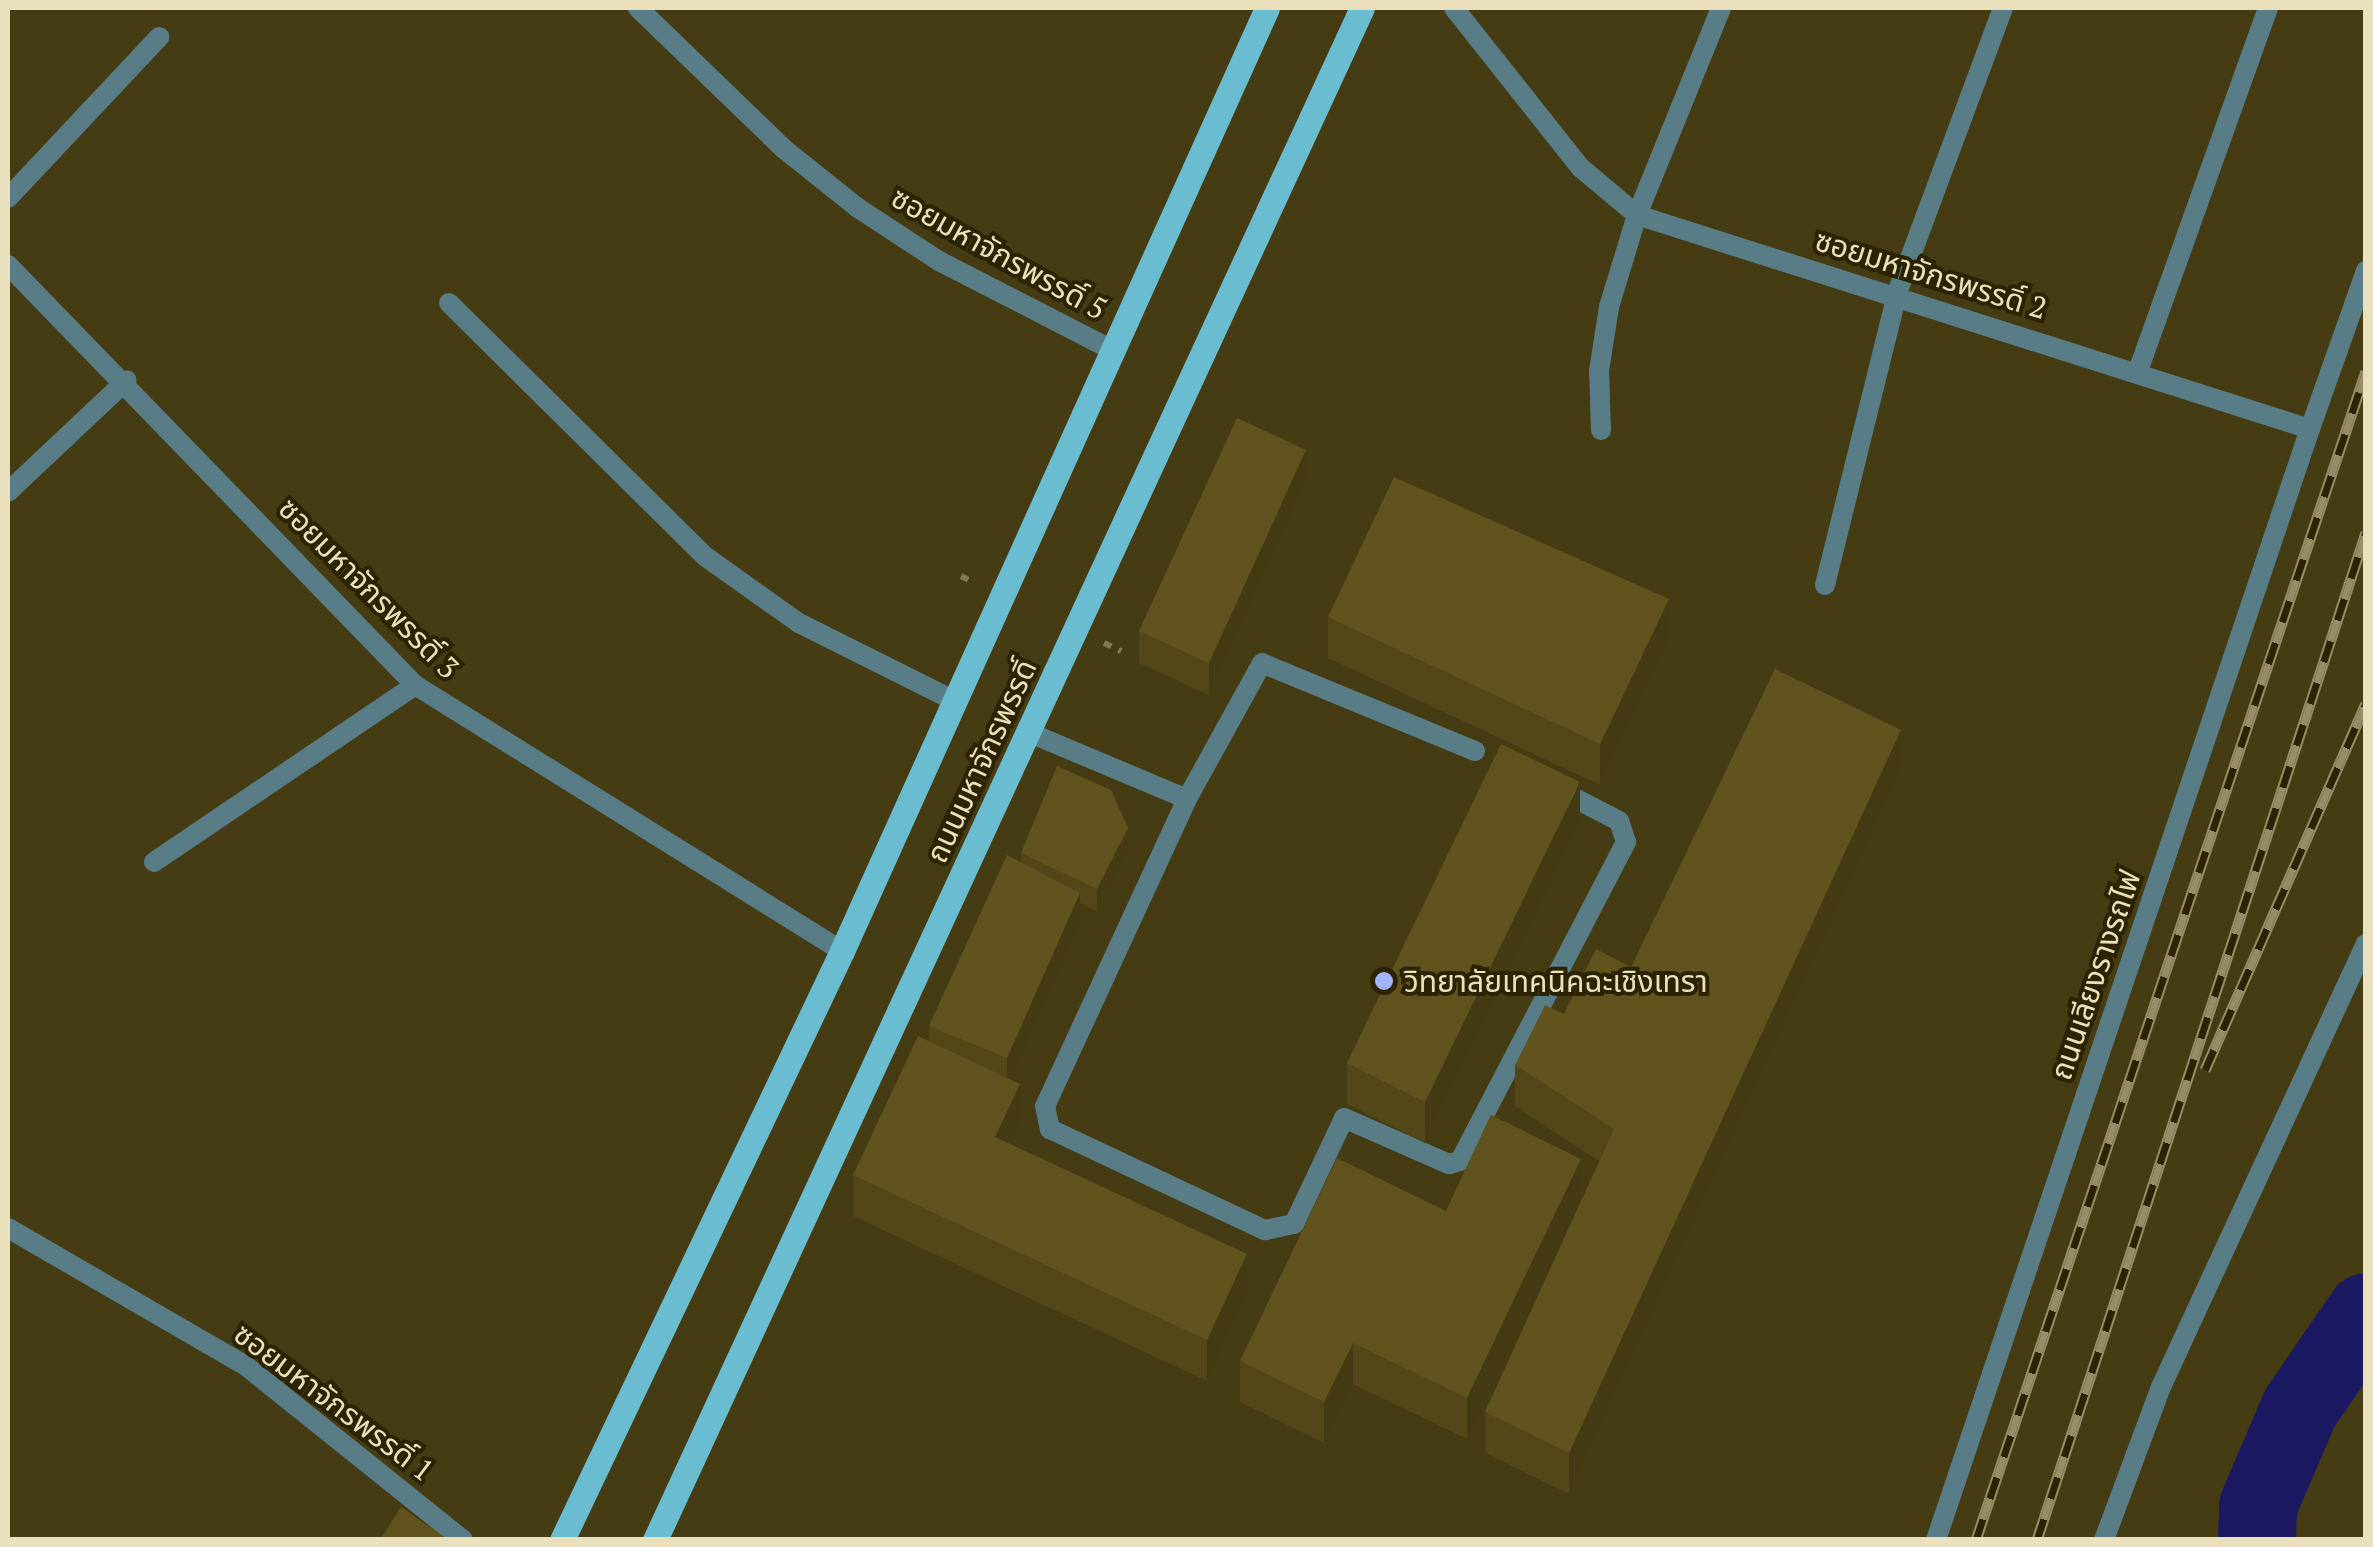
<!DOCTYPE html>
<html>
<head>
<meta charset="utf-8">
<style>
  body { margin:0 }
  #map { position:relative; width:2373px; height:1547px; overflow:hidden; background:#463c13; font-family:"PT Serif","Noto Sans Thai",serif }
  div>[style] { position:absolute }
  .river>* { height:78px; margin:-39px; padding:0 39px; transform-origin:39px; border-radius:39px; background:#1a1962 }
  .path>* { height:6px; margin-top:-3px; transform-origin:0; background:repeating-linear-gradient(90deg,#817750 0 8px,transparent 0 16px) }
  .service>* { height:20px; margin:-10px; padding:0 10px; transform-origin:10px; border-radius:10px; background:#587d87 }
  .minor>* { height:20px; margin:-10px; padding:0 10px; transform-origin:10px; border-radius:10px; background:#587d87 }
  .primary>* { height:25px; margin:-12.5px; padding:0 12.5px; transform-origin:12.5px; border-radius:12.5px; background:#6abcd0 }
  .rail>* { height:11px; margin-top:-5.5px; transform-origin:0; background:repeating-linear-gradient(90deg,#2b2303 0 22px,#968c65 0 44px); box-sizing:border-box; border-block:2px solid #968c65 }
  .wall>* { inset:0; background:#534719 }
  .shaded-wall>* { inset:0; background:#443a14 }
  .building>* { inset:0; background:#61531d }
  .dots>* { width:28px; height:28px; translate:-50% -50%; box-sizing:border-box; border:5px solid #2b2303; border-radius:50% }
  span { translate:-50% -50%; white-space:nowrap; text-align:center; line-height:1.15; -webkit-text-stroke:8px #2b2303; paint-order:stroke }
  .street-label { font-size:30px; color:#eae0bb }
  .poi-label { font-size:30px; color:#eae0bb }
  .left { translate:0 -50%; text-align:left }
  .frame { position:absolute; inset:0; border:10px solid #eae0bb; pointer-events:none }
</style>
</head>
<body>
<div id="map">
  <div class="river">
    <div style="left:2257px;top:1540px;width:34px;rotate:-88deg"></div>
    <div style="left:2258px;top:1506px;width:107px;rotate:-66.8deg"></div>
    <div style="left:2300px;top:1408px;width:116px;rotate:-55.5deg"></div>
  </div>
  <div class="path">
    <div style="left:961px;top:576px;width:16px;rotate:27deg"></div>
    <div style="left:1104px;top:643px;width:19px;rotate:25deg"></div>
  </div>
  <div class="service">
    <div style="left:449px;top:303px;width:361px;rotate:44.7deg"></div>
    <div style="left:706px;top:557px;width:114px;rotate:35.4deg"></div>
    <div style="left:799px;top:623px;width:172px;rotate:26.6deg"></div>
    <div style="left:1030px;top:733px;width:170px;rotate:22.8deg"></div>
    <div style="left:1475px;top:751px;width:230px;rotate:-157.6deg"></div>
    <div style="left:1262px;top:663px;width:155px;rotate:118.9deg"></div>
    <div style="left:1187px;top:799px;width:338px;rotate:114.8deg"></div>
    <div style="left:1045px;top:1106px;width:24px;rotate:78deg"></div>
    <div style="left:1050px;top:1129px;width:238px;rotate:25.2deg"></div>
    <div style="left:1265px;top:1230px;width:30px;rotate:-12deg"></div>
    <div style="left:1294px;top:1224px;width:117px;rotate:-64.7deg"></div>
    <div style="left:1344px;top:1118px;width:115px;rotate:23.7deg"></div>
    <div style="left:1449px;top:1164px;width:11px;rotate:-15deg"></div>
    <div style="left:1460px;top:1161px;width:360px;rotate:-62.5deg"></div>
    <div style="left:1626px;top:842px;width:22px;rotate:-108deg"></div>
    <div style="left:1619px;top:821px;width:70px;rotate:-152.7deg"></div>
  </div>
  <div class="minor">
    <div style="left:638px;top:8px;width:203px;rotate:44deg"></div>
    <div style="left:784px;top:149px;width:95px;rotate:38.6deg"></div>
    <div style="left:858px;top:208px;width:97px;rotate:33.2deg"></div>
    <div style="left:939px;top:261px;width:192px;rotate:27.2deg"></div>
    <div style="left:1454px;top:8px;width:204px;rotate:51.6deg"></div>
    <div style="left:1581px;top:168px;width:73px;rotate:40deg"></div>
    <div style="left:1637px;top:215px;width:706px;rotate:17.64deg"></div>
    <div style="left:2310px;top:429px;width:168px;rotate:-70.5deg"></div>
    <div style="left:8px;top:198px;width:221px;rotate:-46.8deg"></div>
    <div style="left:8px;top:265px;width:585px;rotate:45.9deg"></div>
    <div style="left:415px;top:685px;width:503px;rotate:31.92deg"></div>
    <div style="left:2138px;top:371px;width:386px;rotate:-70.3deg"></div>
    <div style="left:1601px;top:430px;width:59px;rotate:-91.9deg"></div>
    <div style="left:1599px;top:371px;width:65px;rotate:-81.1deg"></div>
    <div style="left:1609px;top:307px;width:96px;rotate:-73.1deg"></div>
    <div style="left:1637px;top:215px;width:223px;rotate:-67.9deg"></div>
    <div style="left:8px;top:492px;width:163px;rotate:-43.3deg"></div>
    <div style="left:1825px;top:585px;width:301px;rotate:-76.1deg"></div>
    <div style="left:1897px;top:293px;width:304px;rotate:-69.6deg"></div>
    <div style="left:154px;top:862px;width:315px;rotate:-34.1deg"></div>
    <div style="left:8px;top:1228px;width:275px;rotate:30.1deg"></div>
    <div style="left:246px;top:1366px;width:278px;rotate:38.7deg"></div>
    <div style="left:1936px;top:1540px;width:1172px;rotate:-71.4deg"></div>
    <div style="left:2104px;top:1540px;width:163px;rotate:-69.6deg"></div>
    <div style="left:2161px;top:1387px;width:488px;rotate:-65.2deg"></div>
  </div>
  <div class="primary">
    <div style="left:562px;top:1540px;width:652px;rotate:-64.57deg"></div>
    <div style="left:842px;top:951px;width:1034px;rotate:-65.74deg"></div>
    <div style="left:655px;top:1540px;width:1687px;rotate:-65.23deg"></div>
  </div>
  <div class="rail">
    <div style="left:2205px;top:1070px;width:400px;rotate:-66.3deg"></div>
    <div style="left:1976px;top:1540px;width:1232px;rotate:-71.55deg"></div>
    <div style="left:2037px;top:1540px;width:1060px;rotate:-71.92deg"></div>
  </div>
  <div class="wall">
    <div style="clip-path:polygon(1306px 482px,1209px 695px,1139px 663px,1139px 631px)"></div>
    <div style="clip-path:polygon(1328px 617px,1669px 640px,1600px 785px,1328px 658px)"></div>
    <div style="clip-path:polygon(1901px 770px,1569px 1494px,1485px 1453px,1485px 1412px,1599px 1161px,1515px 1106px,1515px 1065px,1564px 1014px,1631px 967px)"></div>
    <div style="clip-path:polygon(1580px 823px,1425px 1143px,1347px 1104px,1347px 1063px)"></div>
    <div style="clip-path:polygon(1128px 850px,1097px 911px,1080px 903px,1080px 924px,1011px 1080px,1020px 1124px,1010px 1144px,1247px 1295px,1207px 1381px,853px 1216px,853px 1175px,929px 1042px,929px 1026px,1021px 862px,1021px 853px)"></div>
    <div style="clip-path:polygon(1491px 1115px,1467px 1439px,1353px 1384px,1324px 1443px,1240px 1402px,1240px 1361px,1446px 1211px)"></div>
  </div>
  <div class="shaded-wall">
    <div style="clip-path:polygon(1306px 450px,1306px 482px,1209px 695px,1209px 663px)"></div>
    <div style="clip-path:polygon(1669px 599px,1669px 640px,1600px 785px,1600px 744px)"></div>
    <div style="clip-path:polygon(1901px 730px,1901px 770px,1569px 1494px,1569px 1453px)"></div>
    <div style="clip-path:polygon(1580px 782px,1580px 823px,1425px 1143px,1425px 1102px)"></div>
    <div style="clip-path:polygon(1128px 828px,1128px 850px,1097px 911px,1097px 889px)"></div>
    <div style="clip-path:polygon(1080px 893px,1080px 924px,1007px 1089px,1007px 1058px)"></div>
    <div style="clip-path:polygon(1020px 1084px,1020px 1124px,995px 1178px,995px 1137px)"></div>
    <div style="clip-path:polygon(1581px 1159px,1581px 1200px,1467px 1439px,1467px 1398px)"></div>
    <div style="clip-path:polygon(1247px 1254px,1247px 1295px,1207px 1381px,1207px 1340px)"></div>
    <div style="clip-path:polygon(1353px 1343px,1353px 1384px,1324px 1443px,1324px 1402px)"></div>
  </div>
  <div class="building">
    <div style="clip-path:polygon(1237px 418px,1306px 450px,1209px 663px,1139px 631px)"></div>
    <div style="clip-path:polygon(1394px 477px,1669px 599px,1600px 744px,1328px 617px)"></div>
    <div style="clip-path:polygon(1775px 669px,1901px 730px,1569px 1453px,1485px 1412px,1614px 1129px,1515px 1065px,1545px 1005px,1564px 1014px,1596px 949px,1631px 967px)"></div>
    <div style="clip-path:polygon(1501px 744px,1580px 782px,1425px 1102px,1347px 1063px)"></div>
    <div style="clip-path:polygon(1057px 766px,1111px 790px,1128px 828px,1097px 889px,1021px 853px)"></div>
    <div style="clip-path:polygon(1007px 855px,1080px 893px,1007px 1058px,929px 1026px)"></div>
    <div style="clip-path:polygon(918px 1036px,1020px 1084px,995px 1137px,1247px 1254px,1207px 1340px,853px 1175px)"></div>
    <div style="clip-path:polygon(1491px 1115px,1581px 1159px,1467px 1398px,1353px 1343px,1324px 1402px,1240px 1361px,1337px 1158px,1446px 1211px)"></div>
    <div style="clip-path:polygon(401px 1507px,449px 1540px,380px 1540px)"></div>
  </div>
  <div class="dots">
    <div style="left:1384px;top:981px;background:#a3b2fd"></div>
  </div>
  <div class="street-label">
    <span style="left:999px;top:253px;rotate:29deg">ซอยมหาจักรพรรดิ์ 5</span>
    <span style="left:1931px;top:274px;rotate:17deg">ซอยมหาจักรพรรดิ์ 2</span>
    <span style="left:369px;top:588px;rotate:45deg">ซอยมหาจักรพรรดิ์ 3</span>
    <span style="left:981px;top:761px;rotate:-65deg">ถนนมหาจักรพรรดิ์</span>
    <span style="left:2095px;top:975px;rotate:-71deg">ถนนเลียงรางรถไฟ</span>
    <span style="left:334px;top:1402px;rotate:37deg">ซอยมหาจักรพรรดิ์ 1</span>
  </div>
  <div class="poi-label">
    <span class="left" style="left:1404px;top:981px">วิทยาลัยเทคนิคฉะเชิงเทรา</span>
  </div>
  <div class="frame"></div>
</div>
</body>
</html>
